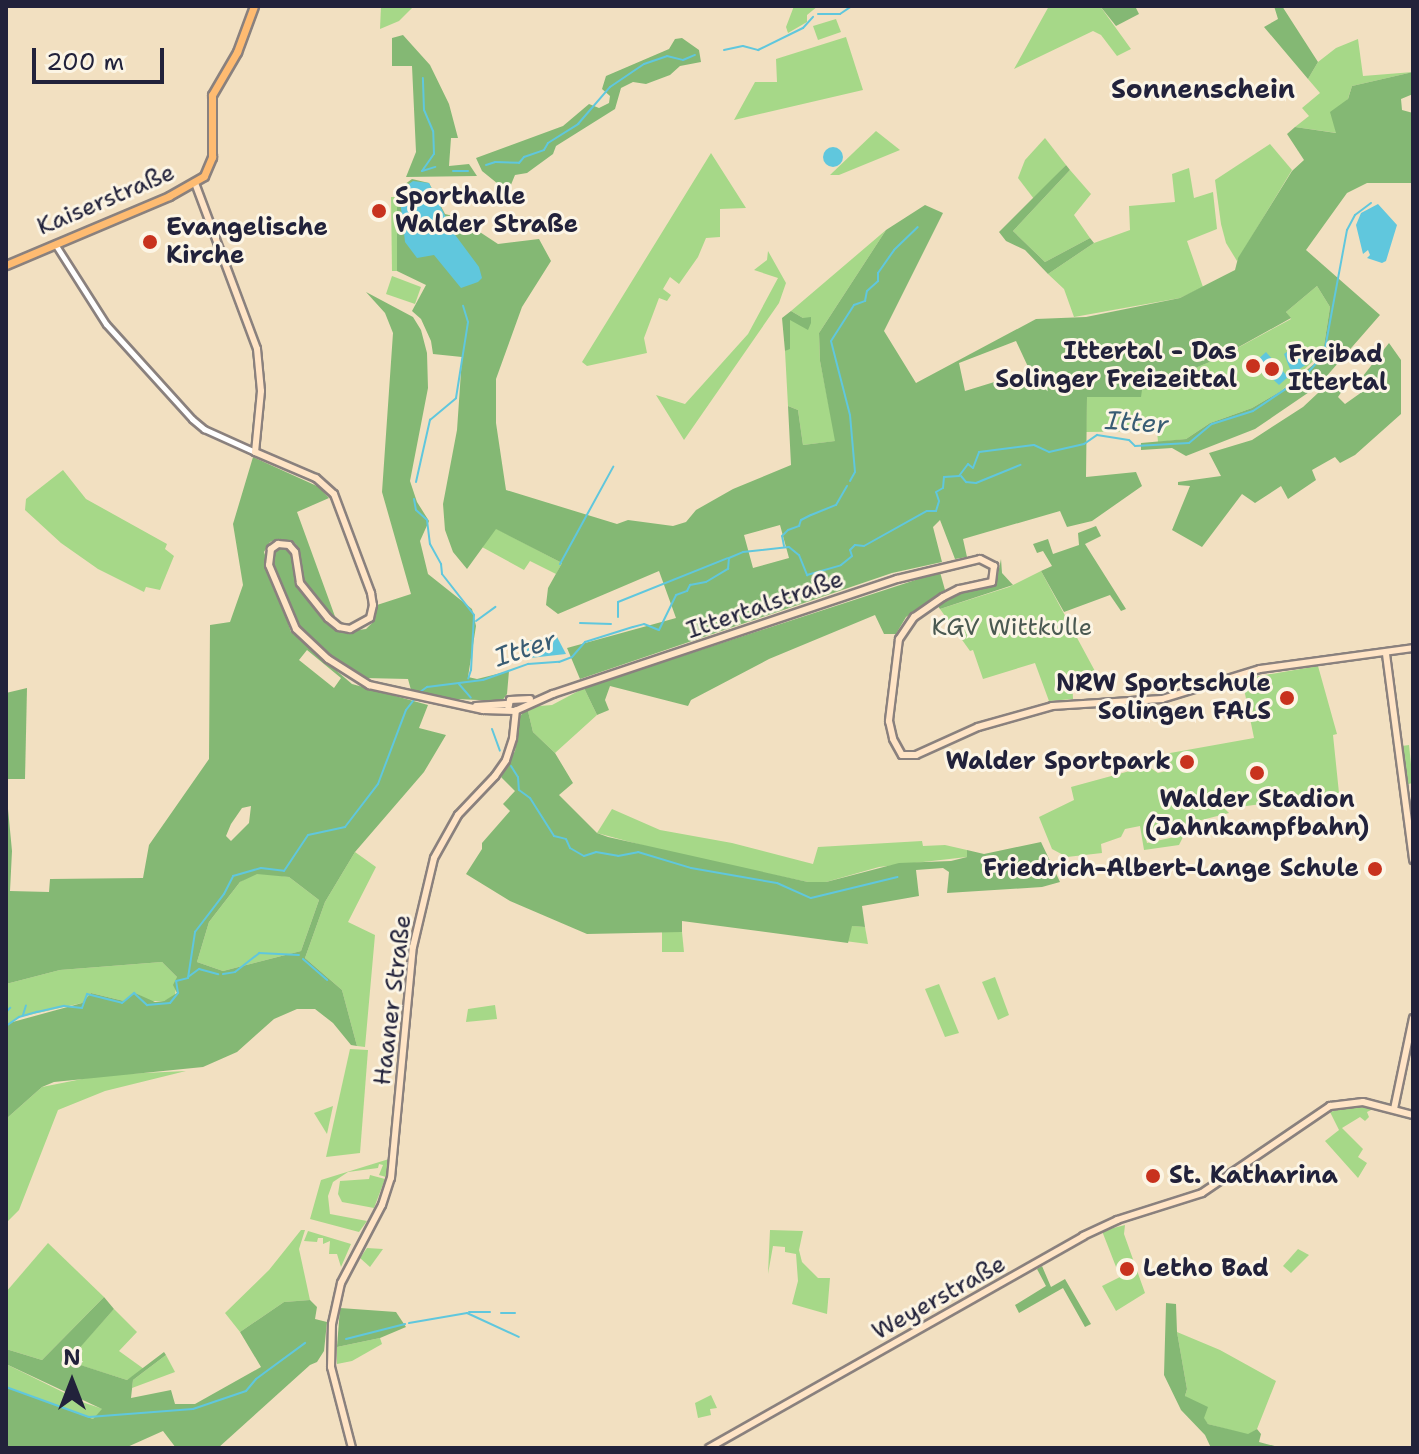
<!DOCTYPE html>
<html>
<head>
<meta charset="utf-8">
<style>
  body { margin:0 }
  #map { position:relative; width:1419px; height:1454px; overflow:hidden; background:#f2e0c1; font-family:"Shantell Sans",sans-serif }
  div>[style] { position:absolute }
  .green>* { inset:0; background:#a6d888 }
  .forest>* { inset:0; background:#84b874 }
  .water>* { inset:0; background:#60c7dd }
  .round { border-radius:50% }
  .stream>* { height:2px; margin:-1px; padding:0 1px; transform-origin:1px; border-radius:1px; background:#60c7dd }
  .roads { filter:drop-shadow(2px 0 #8a817e) drop-shadow(-2px 0 #8a817e) drop-shadow(0 2px #8a817e) drop-shadow(0 -2px #8a817e) }
  .tertiary>* { height:5px; margin:-2.5px; padding:0 2.5px; transform-origin:2.5px; border-radius:2.5px; background:#fff }
  .secondary>* { height:6px; margin:-3px; padding:0 3px; transform-origin:3px; border-radius:3px; background:#ffe4c6 }
  .primary>* { height:7px; margin:-3.5px; padding:0 3.5px; transform-origin:3.5px; border-radius:3.5px; background:#febb71 }
  .dots>* { width:22px; height:22px; translate:-50% -50%; box-sizing:border-box; border:4px solid #fcf5e5; border-radius:50% }
  span { translate:-50% -50%; white-space:nowrap; text-align:center; line-height:1.15; -webkit-text-stroke:6px #fcf5e5; paint-order:stroke }
  .poi-label { font-size:24px; color:#22223b; font-weight:700 }
  .left { translate:0 -50%; text-align:left }
  .right { translate:-100% -50%; text-align:right }
  .street-label { font-size:24px; color:#22223b }
  .park-label { font-size:24px; color:#4a5952 }
  .neighbourhood-label { font-size:26px; color:#22223b; font-weight:700 }
  .water-label { font-size:26px; color:#385c74; font-style:italic }
  .frame { position:absolute; inset:0; border:8px solid #22223b; pointer-events:none }
  .north { position:absolute; left:32px; top:1342px; width:80px; height:80px; -webkit-text-stroke:6px #fcf5e5; paint-order:stroke; rotate:0deg; font-size:22px; font-weight:700; line-height:32px; text-align:center; color:#22223b }
  .north::after { content:''; display:block; margin:auto; width:28px; height:36px; background:#22223b; clip-path:polygon(50% 0,100% 100%,50% 72%,0 100%) }
  .scale { position:absolute; left:32px; top:48px; width:132px; height:36px; box-sizing:border-box; border:4px solid #22223b; border-top:0; padding-left:10px; font-size:24px; line-height:28px; white-space:nowrap; color:#22223b; -webkit-text-stroke:6px #fcf5e5; paint-order:stroke }
</style>
</head>
<body>
<div id="map">
  <div class="green">
    <div style="clip-path:polygon(381px 6px,414px 6px,399px 21px,380px 29px)"></div>
    <div style="clip-path:polygon(794px 6px,818px 6px,807px 15px,807px 22px,788px 33px,786px 27px)"></div>
    <div style="clip-path:polygon(1049px 6px,1100px 6px,1131px 49px,1117px 56px,1101px 35px,1093px 31px,1014px 69px)"></div>
    <div style="clip-path:polygon(836px 19px,841px 32px,818px 40px,813px 26px)"></div>
    <div style="clip-path:polygon(846px 37px,863px 90px,734px 120px,755px 82px,777px 82px,776px 59px)"></div>
    <div style="clip-path:polygon(1358px 39px,1363px 76px,1413px 72px,1352px 86px,1337px 133px,1295px 127px,1309px 116px,1302px 108px,1320px 93px,1308px 79px,1318px 62px,1336px 48px)"></div>
    <div style="clip-path:polygon(876px 131px,900px 150px,839px 175px,830px 175px)"></div>
    <div style="clip-path:polygon(1045px 138px,1066px 165px,1034px 199px,1018px 178px,1025px 160px)"></div>
    <div style="clip-path:polygon(1270px 144px,1292px 170px,1237px 261px,1226px 243px,1221px 224px,1215px 180px)"></div>
    <div style="clip-path:polygon(711px 153px,746px 208px,720px 209px,720px 237px,706px 238px,698px 257px,679px 284px,670px 277px,663px 289px,671px 295px,667px 301px,659px 298px,644px 338px,647px 353px,587px 366px,582px 362px)"></div>
    <div style="clip-path:polygon(1189px 168px,1194px 198px,1213px 192px,1217px 229px,1187px 241px,1203px 287px,1180px 298px,1074px 317px,1064px 289px,1048px 274px,1094px 243px,1130px 230px,1129px 206px,1175px 202px,1172px 174px)"></div>
    <div style="clip-path:polygon(1070px 170px,1091px 194px,1074px 215px,1090px 238px,1045px 262px,1013px 231px)"></div>
    <div style="clip-path:polygon(391px 197px,397px 197px,397px 271px,392px 271px)"></div>
    <div style="clip-path:polygon(886px 230px,819px 333px,820px 361px,836px 441px,803px 445px,798px 410px,788px 406px,785px 351px,790px 348px,790px 320px,803px 318px,791px 311px)"></div>
    <div style="clip-path:polygon(768px 251px,786px 283px,779px 303px,684px 440px,656px 395px,685px 404px,748px 334px,778px 278px,754px 270px,767px 260px)"></div>
    <div style="clip-path:polygon(392px 276px,421px 287px,415px 304px,386px 294px)"></div>
    <div style="clip-path:polygon(1317px 286px,1330px 307px,1323px 352px,1281px 391px,1252px 408px,1210px 423px,1186px 439px,1158px 442px,1157px 431px,1086px 432px,1087px 397px,1141px 390px,1217px 359px,1291px 319px,1286px 312px)"></div>
    <div style="clip-path:polygon(63px 470px,86px 499px,167px 544px,165px 549px,174px 556px,160px 590px,146px 587px,144px 592px,98px 569px,61px 543px,25px 510px,26px 499px)"></div>
    <div style="clip-path:polygon(495px 528px,562px 563px,556px 574px,530px 561px,524px 570px,482px 547px)"></div>
    <div style="clip-path:polygon(1041px 571px,1096px 673px,1072px 676px,1073px 699px,1049px 701px,1035px 663px,983px 679px,973px 650px,970px 651px,940px 609px,1009px 587px)"></div>
    <div style="clip-path:polygon(evenodd,1318px 666px,1337px 734px,1333px 735px,1339px 793px,1225px 809px,1229px 813px,1190px 823px,1179px 845px,1144px 850px,1140px 826px,1125px 829px,1121px 837px,1101px 844px,1102px 853px,1067px 857px,1052px 849px,1039px 817px,1074px 800px,1071px 787px,1148px 766px,1158px 773px,1166px 771px,1168px 769px,1158px 763px,1159px 755px,1254px 738px,1242px 679px,1318px 666px,1177px 826px,1179px 836px,1147px 843px,1145px 834px,1177px 826px)"></div>
    <div style="clip-path:polygon(584px 688px,597px 715px,555px 753px,533px 732px,527px 707px,552px 705px)"></div>
    <div style="clip-path:polygon(1409px 745px,1413px 783px,1408px 784px,1402px 746px)"></div>
    <div style="clip-path:polygon(612px 809px,660px 830px,732px 843px,813px 864px,818px 847px,922px 841px,923px 846px,945px 845px,967px 850px,967px 857px,879px 867px,826px 882px,808px 882px,682px 856px,597px 833px)"></div>
    <div style="clip-path:polygon(355px 852px,376px 867px,348px 922px,375px 935px,365px 1047px,357px 1046px,342px 990px,305px 958px,325px 902px)"></div>
    <div style="clip-path:polygon(268px 874px,289px 877px,319px 900px,301px 951px,223px 971px,197px 962px,209px 922px,240px 882px,253px 874px)"></div>
    <div style="clip-path:polygon(817px 923px,865px 927px,868px 944px,814px 937px)"></div>
    <div style="clip-path:polygon(662px 932px,682px 932px,684px 952px,662px 952px)"></div>
    <div style="clip-path:polygon(162px 962px,177px 977px,175px 996px,164px 1001px,150px 1001px,135px 993px,124px 1001px,91px 993px,82px 1003px,20px 1017px,6px 1026px,6px 984px,60px 970px)"></div>
    <div style="clip-path:polygon(995px 977px,1009px 1015px,998px 1020px,982px 982px)"></div>
    <div style="clip-path:polygon(939px 984px,959px 1033px,945px 1037px,925px 989px)"></div>
    <div style="clip-path:polygon(495px 1005px,497px 1019px,466px 1022px,468px 1009px)"></div>
    <div style="clip-path:polygon(350px 1049px,368px 1050px,360px 1153px,326px 1157px)"></div>
    <div style="clip-path:polygon(186px 1071px,105px 1091px,58px 1110px,19px 1210px,6px 1223px,6px 1119px,42px 1087px,102px 1075px)"></div>
    <div style="clip-path:polygon(333px 1106px,327px 1134px,314px 1113px)"></div>
    <div style="clip-path:polygon(1352px 1106px,1373px 1109px,1367px 1112px,1369px 1117px,1365px 1121px,1360px 1117px,1342px 1128px,1363px 1149px,1358px 1157px,1367px 1163px,1358px 1178px,1325px 1141px,1339px 1130px,1330px 1112px)"></div>
    <div style="clip-path:polygon(389px 1159px,386px 1177px,379px 1175px,383px 1165px,379px 1164px,378px 1168px,348px 1172px,333px 1182px,328px 1196px,330px 1214px,367px 1221px,359px 1232px,310px 1219px,321px 1180px)"></div>
    <div style="clip-path:polygon(370px 1175px,385px 1179px,374px 1208px,342px 1202px,338px 1194px,340px 1181px,369px 1179px)"></div>
    <div style="clip-path:polygon(1125px 1225px,1124px 1234px,1145px 1293px,1116px 1311px,1102px 1286px,1120px 1277px,1102px 1231px)"></div>
    <div style="clip-path:polygon(301px 1230px,305px 1230px,299px 1249px,310px 1300px,284px 1302px,240px 1332px,225px 1313px,269px 1270px)"></div>
    <div style="clip-path:polygon(770px 1230px,803px 1231px,799px 1250px,802px 1262px,818px 1278px,830px 1278px,827px 1314px,792px 1304px,798px 1281px,796px 1254px,785px 1252px,785px 1247px,773px 1246px,768px 1274px)"></div>
    <div style="clip-path:polygon(308px 1231px,351px 1244px,341px 1267px,337px 1254px,329px 1254px,330px 1241px,323px 1244px,323px 1238px,318px 1238px,317px 1242px,304px 1241px)"></div>
    <div style="clip-path:polygon(48px 1243px,104px 1297px,42px 1360px,6px 1349px,6px 1292px)"></div>
    <div style="clip-path:polygon(367px 1248px,383px 1249px,370px 1267px,360px 1258px)"></div>
    <div style="clip-path:polygon(1298px 1249px,1309px 1255px,1291px 1273px,1283px 1266px)"></div>
    <div style="clip-path:polygon(114px 1309px,137px 1332px,119px 1351px,144px 1369px,127px 1380px,67px 1361px)"></div>
    <div style="clip-path:polygon(1177px 1332px,1220px 1350px,1276px 1381px,1257px 1429px,1248px 1435px,1208px 1424px,1185px 1396px,1187px 1389px)"></div>
    <div style="clip-path:polygon(380px 1338px,382px 1344px,352px 1361px,337px 1364px,337px 1347px)"></div>
    <div style="clip-path:polygon(166px 1355px,175px 1372px,132px 1388px,133px 1380px)"></div>
    <div style="clip-path:polygon(6px 1364px,85px 1403px,103px 1409px,93px 1419px,6px 1387px)"></div>
    <div style="clip-path:polygon(711px 1395px,717px 1408px,710px 1409px,711px 1415px,698px 1418px,695px 1403px)"></div>
  </div>
  <div class="forest">
    <div style="clip-path:polygon(1100px 6px,1135px 6px,1139px 14px,1116px 26px)"></div>
    <div style="clip-path:polygon(1274px 6px,1282px 6px,1318px 62px,1308px 79px,1264px 27px,1278px 19px)"></div>
    <div style="clip-path:polygon(403px 35px,430px 65px,449px 104px,458px 138px,451px 138px,449px 166px,469px 164px,477px 176px,406px 177px,416px 152px,412px 66px,392px 66px,392px 38px)"></div>
    <div style="clip-path:polygon(682px 38px,699px 50px,701px 62px,680px 66px,670px 75px,646px 84px,633px 82px,621px 88px,615px 109px,556px 146px,553px 154px,527px 173px,515px 175px,508px 192px,482px 171px,476px 158px,563px 126px,589px 104px,599px 108px,609px 103px,610px 96px,602px 89px,606px 76px,669px 49px,675px 39px)"></div>
    <div style="clip-path:polygon(evenodd,1413px 72px,1413px 94px,1401px 99px,1402px 110px,1413px 113px,1413px 183px,1367px 183px,1347px 193px,1306px 250px,1380px 315px,1318px 386px,1255px 429px,1186px 456px,1172px 448px,1141px 450px,1141px 443px,1186px 439px,1210px 423px,1252px 408px,1281px 391px,1314px 364px,1323px 352px,1330px 307px,1317px 286px,1286px 312px,1291px 318px,1217px 359px,1142px 390px,1141px 397px,1087px 397px,1086px 477px,1136px 472px,1142px 486px,1092px 521px,1067px 527px,1060px 511px,963px 539px,967px 557px,955px 559px,940px 520px,933px 527px,942px 562px,892px 573px,580px 679px,567px 648px,676px 618px,659px 571px,558px 614px,546px 605px,548px 588px,562px 563px,496px 529px,467px 569px,453px 552px,445px 530px,443px 504px,457px 430px,462px 357px,433px 354px,431px 341px,421px 319px,412px 311px,426px 285px,397px 271px,397px 190px,412px 179px,429px 183px,445px 214px,457px 217px,498px 244px,539px 239px,551px 261px,522px 307px,496px 379px,496px 423px,506px 490px,617px 524px,628px 520px,673px 526px,686px 522px,696px 510px,733px 489px,791px 465px,788px 406px,798px 410px,803px 445px,835px 441px,820px 361px,819px 333px,886px 230px,925px 205px,943px 213px,884px 331px,916px 383px,1036px 319px,1086px 317px,1180px 298px,1235px 270px,1238px 258px,1292px 171px,1304px 160px,1287px 134px,1295px 127px,1336px 133px,1330px 112px,1348px 99px,1352px 86px,1413px 72px,1016px 341px,1030px 371px,965px 391px,959px 363px,1016px 341px,1413px 72px,780px 525px,789px 558px,753px 568px,744px 535px,780px 525px)"></div>
    <div style="clip-path:polygon(1066px 165px,1070px 170px,1013px 231px,1045px 262px,1090px 238px,1094px 243px,1048px 274px,1025px 250px,1006px 241px,999px 232px)"></div>
    <div style="clip-path:polygon(366px 292px,413px 317px,421px 330px,427px 353px,428px 388px,410px 481px,417px 502px,429px 521px,420px 541px,428px 574px,472px 609px,476px 626px,468px 677px,477px 679px,509px 671px,507px 694px,502px 701px,455px 699px,411px 690px,408px 679px,364px 678px,337px 662px,303px 631px,294px 618px,274px 568px,274px 552px,279px 548px,290px 551px,300px 591px,334px 629px,344px 632px,366px 629px,373px 622px,377px 605px,411px 594px,382px 492px,393px 333px,385px 313px)"></div>
    <div style="clip-path:polygon(791px 311px,803px 318px,811px 317px,811px 323px,808px 330px,790px 320px,790px 349px,785px 351px,782px 318px)"></div>
    <div style="clip-path:polygon(1389px 343px,1401px 360px,1401px 414px,1355px 455px,1340px 463px,1335px 457px,1312px 470px,1316px 480px,1288px 499px,1281px 486px,1255px 503px,1242px 494px,1202px 547px,1172px 530px,1190px 486px,1178px 485px,1178px 482px,1221px 476px,1209px 453px,1252px 440px,1303px 407px,1333px 379px,1344px 388px,1338px 397px,1345px 404px,1369px 387px,1363px 376px)"></div>
    <div style="clip-path:polygon(evenodd,253px 457px,319px 487px,329px 498px,297px 512px,337px 622px,304px 583px,296px 544px,279px 539px,270px 542px,264px 552px,291px 632px,352px 684px,428px 705px,419px 728px,446px 735px,424px 772px,355px 852px,325px 902px,305px 958px,342px 990px,357px 1046px,351px 1045px,333px 1023px,315px 1009px,297px 1009px,274px 1019px,237px 1052px,203px 1067px,54px 1082px,42px 1087px,6px 1119px,6px 1026px,9px 1023px,82px 1003px,91px 993px,124px 1001px,135px 993px,155px 1002px,164px 1001px,177px 993px,173px 985px,177px 977px,162px 962px,60px 970px,6px 984px,6px 788px,12px 851px,10px 891px,49px 892px,50px 879px,143px 878px,149px 845px,209px 759px,210px 625px,230px 622px,243px 585px,233px 524px,253px 457px,307px 650px,341px 678px,334px 688px,299px 660px,307px 650px,253px 457px,251px 806px,249px 823px,231px 841px,226px 836px,231px 824px,242px 808px,251px 806px,253px 457px,257px 874px,289px 877px,319px 900px,301px 951px,223px 971px,197px 962px,209px 922px,240px 882px,257px 874px)"></div>
    <div style="clip-path:polygon(1096px 526px,1101px 536px,1085px 544px,1126px 609px,1121px 611px,1110px 595px,1064px 612px,1041px 571px,1052px 566px,1043px 551px,1037px 553px,1033px 544px,1048px 539px,1053px 554px,1079px 545px,1078px 533px)"></div>
    <div style="clip-path:polygon(1001px 559px,1002px 573px,1013px 585px,940px 609px,937px 605px,951px 596px,996px 584px)"></div>
    <div style="clip-path:polygon(940px 572px,945px 590px,906px 617px,896px 634px,884px 634px,875px 615px,769px 659px,691px 700px,688px 706px,610px 686px,605px 700px,609px 710px,597px 715px,584px 688px)"></div>
    <div style="clip-path:polygon(27px 688px,25px 779px,6px 779px,6px 693px)"></div>
    <div style="clip-path:polygon(527px 707px,533px 732px,555px 753px,573px 783px,559px 795px,597px 833px,608px 837px,808px 882px,826px 882px,899px 863px,951px 861px,967px 857px,967px 850px,984px 854px,1041px 842px,1060px 882px,1042px 887px,947px 893px,949px 872px,943px 868px,916px 870px,919px 896px,862px 906px,865px 927px,852px 926px,848px 943px,682px 921px,682px 932px,587px 934px,510px 901px,466px 874px,482px 849px,482px 843px,510px 811px,503px 804px,515px 791px,501px 777px,515px 751px,519px 718px)"></div>
    <div style="clip-path:polygon(1042px 1266px,1051px 1287px,1065px 1279px,1091px 1324px,1085px 1327px,1063px 1288px,1019px 1313px,1015px 1305px,1046px 1286px,1037px 1269px)"></div>
    <div style="clip-path:polygon(104px 1297px,114px 1309px,68px 1361px,127px 1380px,164px 1352px,166px 1355px,133px 1380px,131px 1398px,171px 1390px,175px 1404px,195px 1404px,261px 1367px,240px 1332px,284px 1302px,310px 1300px,317px 1307px,315px 1319px,327px 1322px,324px 1351px,317px 1362px,310px 1365px,218px 1448px,176px 1448px,163px 1431px,125px 1448px,6px 1448px,6px 1387px,93px 1419px,102px 1409px,6px 1364px,6px 1349px,42px 1360px)"></div>
    <div style="clip-path:polygon(1166px 1303px,1176px 1304px,1177px 1332px,1187px 1389px,1185px 1396px,1208px 1407px,1204px 1418px,1208px 1424px,1248px 1434px,1257px 1429px,1261px 1434px,1259px 1442px,1282px 1448px,1211px 1448px,1205px 1435px,1181px 1410px,1164px 1375px)"></div>
    <div style="clip-path:polygon(340px 1308px,396px 1312px,406px 1327px,380px 1338px,337px 1347px)"></div>
  </div>
  <div class="water">
    <div class="round" style="left:823px;top:147px;width:20px;height:20px"></div>
    <div style="clip-path:polygon(413px 181px,429px 183px,453px 232px,479px 267px,482px 278px,478px 282px,461px 288px,434px 255px,417px 258px,405px 242px,399px 191px)"></div>
    <div style="clip-path:polygon(1378px 204px,1397px 225px,1386px 261px,1382px 263px,1367px 258px,1370px 255px,1368px 250px,1363px 254px,1356px 225px,1361px 213px)"></div>
    <div style="clip-path:polygon(1295px 346px,1308px 350px,1310px 362px,1292px 374px,1284px 354px)"></div>
    <div style="clip-path:polygon(1266px 352px,1288px 377px,1279px 385px,1255px 362px)"></div>
    <div style="clip-path:polygon(556px 635px,566px 654px,521px 659px,523px 642px)"></div>
  </div>
  <div class="stream">
    <div style="left:406px;top:6px;width:1px;rotate:90deg"></div>
    <div style="left:818px;top:14px;width:22px"></div>
    <div style="left:840px;top:14px;width:14px;rotate:-34deg"></div>
    <div style="left:724px;top:50px;width:19px;rotate:-12deg"></div>
    <div style="left:743px;top:46px;width:16px;rotate:15deg"></div>
    <div style="left:758px;top:50px;width:50px;rotate:-26.1deg"></div>
    <div style="left:803px;top:28px;width:15px;rotate:-48deg"></div>
    <div style="left:486px;top:165px;width:9px;rotate:-18deg"></div>
    <div style="left:495px;top:162px;width:24px;rotate:2deg"></div>
    <div style="left:519px;top:163px;width:8px;rotate:-50deg"></div>
    <div style="left:524px;top:157px;width:21px;rotate:-19deg"></div>
    <div style="left:544px;top:150px;width:8px;rotate:-60deg"></div>
    <div style="left:548px;top:143px;width:36px;rotate:-32deg"></div>
    <div style="left:578px;top:124px;width:49px;rotate:-49.1deg"></div>
    <div style="left:610px;top:87px;width:41px;rotate:-34.1deg"></div>
    <div style="left:644px;top:64px;width:24px;rotate:-19deg"></div>
    <div style="left:667px;top:56px;width:16px;rotate:14deg"></div>
    <div style="left:683px;top:60px;width:13px;rotate:-23deg"></div>
    <div style="left:422px;top:171px;width:21px;rotate:-55deg"></div>
    <div style="left:434px;top:154px;width:23px;rotate:-92deg"></div>
    <div style="left:433px;top:131px;width:23px;rotate:-113deg"></div>
    <div style="left:424px;top:110px;width:32px;rotate:-92deg"></div>
    <div style="left:422px;top:171px;width:14px;rotate:-17deg"></div>
    <div style="left:453px;top:171px;width:15px"></div>
    <div style="left:961px;top:476px;width:8px;rotate:50deg"></div>
    <div style="left:966px;top:482px;width:10px;rotate:6deg"></div>
    <div style="left:976px;top:483px;width:48px;rotate:-22.2deg"></div>
    <div style="left:850px;top:481px;width:10px;rotate:-61deg"></div>
    <div style="left:855px;top:472px;width:57px;rotate:-95deg"></div>
    <div style="left:850px;top:415px;width:76px;rotate:-104.4deg"></div>
    <div style="left:831px;top:341px;width:43px;rotate:-57.4deg"></div>
    <div style="left:854px;top:305px;width:12px;rotate:-20deg"></div>
    <div style="left:865px;top:301px;width:10px;rotate:-79deg"></div>
    <div style="left:867px;top:291px;width:15px;rotate:-42deg"></div>
    <div style="left:878px;top:281px;width:8px;rotate:-90deg"></div>
    <div style="left:878px;top:273px;width:28px;rotate:-55deg"></div>
    <div style="left:894px;top:250px;width:33px;rotate:-44deg"></div>
    <div style="left:416px;top:482px;width:64px;rotate:-77.3deg"></div>
    <div style="left:430px;top:420px;width:34px;rotate:-40deg"></div>
    <div style="left:456px;top:398px;width:77px;rotate:-81deg"></div>
    <div style="left:468px;top:322px;width:17px;rotate:-107deg"></div>
    <div style="left:414px;top:499px;width:11px;rotate:80deg"></div>
    <div style="left:416px;top:510px;width:15px;rotate:42deg"></div>
    <div style="left:427px;top:520px;width:24px;rotate:83deg"></div>
    <div style="left:430px;top:544px;width:23px;rotate:61deg"></div>
    <div style="left:441px;top:564px;width:10px;rotate:84deg"></div>
    <div style="left:442px;top:574px;width:52px;rotate:52deg"></div>
    <div style="left:474px;top:615px;width:55px;rotate:93.1deg"></div>
    <div style="left:471px;top:670px;width:9px;rotate:108deg"></div>
    <div style="left:784px;top:546px;width:10px;rotate:-101deg"></div>
    <div style="left:782px;top:536px;width:8px;rotate:-45deg"></div>
    <div style="left:788px;top:530px;width:12px;rotate:-20deg"></div>
    <div style="left:799px;top:526px;width:6px;rotate:-72deg"></div>
    <div style="left:801px;top:520px;width:11px;rotate:-27deg"></div>
    <div style="left:811px;top:515px;width:27px;rotate:-22deg"></div>
    <div style="left:836px;top:505px;width:22px;rotate:-60deg"></div>
    <div style="left:560px;top:564px;width:111px;rotate:-61.3deg"></div>
    <div style="left:618px;top:617px;width:15px;rotate:-90deg"></div>
    <div style="left:618px;top:602px;width:118px;rotate:-21.8deg"></div>
    <div style="left:476px;top:621px;width:24px;rotate:-36deg"></div>
    <div style="left:580px;top:623px;width:31px;rotate:2deg"></div>
    <div style="left:459px;top:684px;width:18px;rotate:49deg"></div>
    <div style="left:420px;top:692px;width:9px;rotate:-36deg"></div>
    <div style="left:427px;top:687px;width:56px;rotate:-7.1deg"></div>
    <div style="left:483px;top:680px;width:48px;rotate:-19.6deg"></div>
    <div style="left:528px;top:664px;width:31px;rotate:-4deg"></div>
    <div style="left:559px;top:662px;width:14px;rotate:-21deg"></div>
    <div style="left:572px;top:657px;width:20px;rotate:-49deg"></div>
    <div style="left:585px;top:642px;width:50px;rotate:-17.4deg"></div>
    <div style="left:633px;top:627px;width:11px;rotate:-15deg"></div>
    <div style="left:644px;top:624px;width:16px;rotate:22deg"></div>
    <div style="left:659px;top:630px;width:39px;rotate:-64deg"></div>
    <div style="left:676px;top:595px;width:12px;rotate:-20deg"></div>
    <div style="left:687px;top:591px;width:7px;rotate:-63deg"></div>
    <div style="left:690px;top:585px;width:16px;rotate:-11deg"></div>
    <div style="left:706px;top:582px;width:26px;rotate:-31deg"></div>
    <div style="left:728px;top:569px;width:11px;rotate:-85deg"></div>
    <div style="left:729px;top:558px;width:15px;rotate:-23deg"></div>
    <div style="left:743px;top:552px;width:46px;rotate:-6.2deg"></div>
    <div style="left:789px;top:547px;width:13px;rotate:39deg"></div>
    <div style="left:799px;top:555px;width:22px;rotate:68deg"></div>
    <div style="left:807px;top:575px;width:35px;rotate:-16deg"></div>
    <div style="left:841px;top:565px;width:14px;rotate:-39deg"></div>
    <div style="left:852px;top:556px;width:6px;rotate:-108deg"></div>
    <div style="left:850px;top:550px;width:7px;rotate:-45deg"></div>
    <div style="left:855px;top:545px;width:9px;rotate:6deg"></div>
    <div style="left:864px;top:546px;width:72px;rotate:-29.1deg"></div>
    <div style="left:927px;top:511px;width:9px"></div>
    <div style="left:936px;top:511px;width:10px;rotate:-73deg"></div>
    <div style="left:939px;top:501px;width:9px;rotate:-108deg"></div>
    <div style="left:936px;top:492px;width:8px;rotate:-30deg"></div>
    <div style="left:943px;top:488px;width:11px;rotate:-85deg"></div>
    <div style="left:944px;top:477px;width:15px;rotate:-4deg"></div>
    <div style="left:959px;top:476px;width:15px;rotate:-53deg"></div>
    <div style="left:968px;top:464px;width:6px;rotate:39deg"></div>
    <div style="left:973px;top:468px;width:17px;rotate:-69deg"></div>
    <div style="left:979px;top:452px;width:55px;rotate:-7.3deg"></div>
    <div style="left:1034px;top:445px;width:17px;rotate:25deg"></div>
    <div style="left:1049px;top:452px;width:36px;rotate:-13deg"></div>
    <div style="left:1084px;top:444px;width:16px;rotate:-35deg"></div>
    <div style="left:1097px;top:435px;width:32px;rotate:9deg"></div>
    <div style="left:1129px;top:440px;width:8px;rotate:45deg"></div>
    <div style="left:1135px;top:446px;width:54px;rotate:-3.2deg"></div>
    <div style="left:1189px;top:443px;width:30px;rotate:-40deg"></div>
    <div style="left:1212px;top:424px;width:43px;rotate:-17.6deg"></div>
    <div style="left:1253px;top:411px;width:63px;rotate:-33.9deg"></div>
    <div style="left:1305px;top:376px;width:29px;rotate:-49deg"></div>
    <div style="left:1324px;top:354px;width:126px;rotate:-79.5deg"></div>
    <div style="left:1347px;top:230px;width:17px;rotate:-62deg"></div>
    <div style="left:1355px;top:215px;width:20px;rotate:-37deg"></div>
    <div style="left:492px;top:729px;width:23px;rotate:70deg"></div>
    <div style="left:511px;top:766px;width:13px;rotate:58deg"></div>
    <div style="left:518px;top:777px;width:13px;rotate:86deg"></div>
    <div style="left:519px;top:790px;width:14px;rotate:36deg"></div>
    <div style="left:530px;top:798px;width:45px;rotate:57.7deg"></div>
    <div style="left:554px;top:836px;width:12px;rotate:14deg"></div>
    <div style="left:566px;top:839px;width:10px;rotate:66deg"></div>
    <div style="left:570px;top:848px;width:16px;rotate:30deg"></div>
    <div style="left:584px;top:856px;width:13px;rotate:-18deg"></div>
    <div style="left:596px;top:852px;width:22px;rotate:10deg"></div>
    <div style="left:618px;top:856px;width:20px;rotate:-11deg"></div>
    <div style="left:638px;top:852px;width:55px;rotate:16.8deg"></div>
    <div style="left:691px;top:868px;width:87px;rotate:9.9deg"></div>
    <div style="left:777px;top:883px;width:37px;rotate:24deg"></div>
    <div style="left:811px;top:898px;width:89px;rotate:-13.6deg"></div>
    <div style="left:303px;top:959px;width:32px;rotate:41deg"></div>
    <div style="left:223px;top:974px;width:12px;rotate:-9deg"></div>
    <div style="left:235px;top:972px;width:31px;rotate:-38deg"></div>
    <div style="left:259px;top:953px;width:40px;rotate:2.9deg"></div>
    <div style="left:188px;top:977px;width:14px;rotate:-36deg"></div>
    <div style="left:199px;top:969px;width:20px;rotate:15deg"></div>
    <div style="left:6px;top:1012px;width:6px;rotate:-45deg"></div>
    <div style="left:23px;top:1015px;width:10px;rotate:-73deg"></div>
    <div style="left:6px;top:1026px;width:16px;rotate:-35deg"></div>
    <div style="left:19px;top:1017px;width:19px;rotate:-16deg"></div>
    <div style="left:37px;top:1012px;width:28px;rotate:-13deg"></div>
    <div style="left:64px;top:1006px;width:18px;rotate:6deg"></div>
    <div style="left:82px;top:1008px;width:15px;rotate:-70deg"></div>
    <div style="left:87px;top:994px;width:36px;rotate:14deg"></div>
    <div style="left:122px;top:1003px;width:16px;rotate:-40deg"></div>
    <div style="left:134px;top:993px;width:18px;rotate:43deg"></div>
    <div style="left:147px;top:1005px;width:23px;rotate:-5deg"></div>
    <div style="left:170px;top:1003px;width:13px;rotate:-51deg"></div>
    <div style="left:178px;top:993px;width:12px;rotate:-99deg"></div>
    <div style="left:176px;top:981px;width:12px;rotate:-14deg"></div>
    <div style="left:188px;top:978px;width:47px;rotate:-81.3deg"></div>
    <div style="left:195px;top:932px;width:48px;rotate:-52.7deg"></div>
    <div style="left:224px;top:894px;width:20px;rotate:-63deg"></div>
    <div style="left:233px;top:876px;width:29px;rotate:-16deg"></div>
    <div style="left:261px;top:868px;width:23px;rotate:7deg"></div>
    <div style="left:284px;top:871px;width:43px;rotate:-56.3deg"></div>
    <div style="left:308px;top:835px;width:38px;rotate:-12deg"></div>
    <div style="left:345px;top:827px;width:54px;rotate:-52.5deg"></div>
    <div style="left:378px;top:784px;width:79px;rotate:-69.3deg"></div>
    <div style="left:406px;top:710px;width:16px;rotate:-52deg"></div>
    <div style="left:469px;top:1312px;width:21px"></div>
    <div style="left:501px;top:1313px;width:14px"></div>
    <div style="left:409px;top:1323px;width:59px;rotate:-9.8deg"></div>
    <div style="left:467px;top:1313px;width:57px;rotate:24.8deg"></div>
    <div style="left:346px;top:1339px;width:61px;rotate:-14.3deg"></div>
    <div style="left:6px;top:1387px;width:88px;rotate:19.9deg"></div>
    <div style="left:89px;top:1417px;width:104px;rotate:-4.4deg"></div>
    <div style="left:193px;top:1409px;width:56px;rotate:-18.8deg"></div>
    <div style="left:246px;top:1391px;width:16px;rotate:-50deg"></div>
    <div style="left:256px;top:1379px;width:61px;rotate:-36.3deg"></div>
  </div>
  <div class="roads">
    <div class="tertiary">
      <div style="left:55px;top:244px;width:95px;rotate:57.5deg"></div>
      <div style="left:106px;top:324px;width:128px;rotate:47.8deg"></div>
      <div style="left:192px;top:419px;width:16px;rotate:40deg"></div>
      <div style="left:204px;top:429px;width:56px;rotate:24.3deg"></div>
    </div>
    <div class="secondary">
      <div style="left:195px;top:183px;width:177px;rotate:69.5deg"></div>
      <div style="left:257px;top:349px;width:42px;rotate:84.6deg"></div>
      <div style="left:261px;top:391px;width:61px;rotate:95.6deg"></div>
      <div style="left:255px;top:452px;width:66px;rotate:23.1deg"></div>
      <div style="left:316px;top:478px;width:24px;rotate:42deg"></div>
      <div style="left:334px;top:494px;width:106px;rotate:69.5deg"></div>
      <div style="left:371px;top:593px;width:12px;rotate:81deg"></div>
      <div style="left:373px;top:605px;width:13px;rotate:103deg"></div>
      <div style="left:370px;top:618px;width:23px;rotate:151deg"></div>
      <div style="left:350px;top:629px;width:11px;rotate:-170deg"></div>
      <div style="left:339px;top:627px;width:14px;rotate:-141deg"></div>
      <div style="left:328px;top:618px;width:45px;rotate:-128.7deg"></div>
      <div style="left:300px;top:583px;width:31px;rotate:-99deg"></div>
      <div style="left:295px;top:552px;width:9px;rotate:-131deg"></div>
      <div style="left:289px;top:545px;width:11px;rotate:-175deg"></div>
      <div style="left:278px;top:544px;width:9px;rotate:144deg"></div>
      <div style="left:271px;top:549px;width:16px;rotate:97deg"></div>
      <div style="left:269px;top:565px;width:69px;rotate:67.1deg"></div>
      <div style="left:296px;top:629px;width:44px;rotate:43.2deg"></div>
      <div style="left:328px;top:659px;width:49px;rotate:32.4deg"></div>
      <div style="left:369px;top:685px;width:117px;rotate:12.4deg"></div>
      <div style="left:483px;top:710px;width:32px;rotate:2deg"></div>
      <div style="left:515px;top:711px;width:42px;rotate:-24.1deg"></div>
      <div style="left:553px;top:694px;width:363px;rotate:-18.5deg"></div>
      <div style="left:897px;top:579px;width:85px;rotate:-13.5deg"></div>
      <div style="left:980px;top:559px;width:16px;rotate:27deg"></div>
      <div style="left:994px;top:566px;width:16px;rotate:97deg"></div>
      <div style="left:992px;top:582px;width:34px;rotate:168deg"></div>
      <div style="left:959px;top:589px;width:18px;rotate:153deg"></div>
      <div style="left:943px;top:597px;width:35px;rotate:145deg"></div>
      <div style="left:914px;top:617px;width:27px;rotate:124deg"></div>
      <div style="left:899px;top:639px;width:83px;rotate:97deg"></div>
      <div style="left:889px;top:721px;width:18px;rotate:77deg"></div>
      <div style="left:893px;top:739px;width:18px;rotate:61deg"></div>
      <div style="left:902px;top:755px;width:14px"></div>
      <div style="left:916px;top:755px;width:68px;rotate:-24.3deg"></div>
      <div style="left:978px;top:727px;width:77px;rotate:-15.8deg"></div>
      <div style="left:1052px;top:706px;width:110px;rotate:-3.6deg"></div>
      <div style="left:1162px;top:699px;width:102px;rotate:-17deg"></div>
      <div style="left:1260px;top:669px;width:154px;rotate:-7.8deg"></div>
      <div style="left:1386px;top:654px;width:208px;rotate:82.5deg"></div>
      <div style="left:476px;top:706px;width:30px;rotate:-4deg"></div>
      <div style="left:508px;top:710px;width:10px;rotate:-79deg"></div>
      <div style="left:510px;top:700px;width:20px;rotate:-3deg"></div>
      <div style="left:1394px;top:1109px;width:93px;rotate:-78.2deg"></div>
      <div style="left:352px;top:1448px;width:84px;rotate:-104.5deg"></div>
      <div style="left:331px;top:1367px;width:43px;rotate:-88.7deg"></div>
      <div style="left:332px;top:1324px;width:42px;rotate:-77.6deg"></div>
      <div style="left:341px;top:1283px;width:88px;rotate:-62.3deg"></div>
      <div style="left:382px;top:1205px;width:28px;rotate:-72deg"></div>
      <div style="left:391px;top:1178px;width:232px;rotate:-84.6deg"></div>
      <div style="left:413px;top:947px;width:91px;rotate:-76.7deg"></div>
      <div style="left:434px;top:858px;width:49px;rotate:-60.8deg"></div>
      <div style="left:458px;top:815px;width:54px;rotate:-46.5deg"></div>
      <div style="left:495px;top:776px;width:19px;rotate:-55deg"></div>
      <div style="left:506px;top:760px;width:23px;rotate:-72deg"></div>
      <div style="left:513px;top:738px;width:28px;rotate:-84deg"></div>
      <div style="left:709px;top:1448px;width:430px;rotate:-29.5deg"></div>
      <div style="left:1083px;top:1236px;width:38px;rotate:-25deg"></div>
      <div style="left:1117px;top:1220px;width:89px;rotate:-17.6deg"></div>
      <div style="left:1202px;top:1193px;width:155px;rotate:-34.2deg"></div>
      <div style="left:1330px;top:1106px;width:33px;rotate:-7deg"></div>
      <div style="left:1363px;top:1102px;width:52px;rotate:14.6deg"></div>
    </div>
    <div class="primary">
      <div style="left:6px;top:265px;width:177px;rotate:-22.9deg"></div>
      <div style="left:169px;top:196px;width:40px;rotate:-29.7deg"></div>
      <div style="left:204px;top:176px;width:21px;rotate:-67deg"></div>
      <div style="left:212px;top:157px;width:62px;rotate:-90deg"></div>
      <div style="left:212px;top:95px;width:50px;rotate:-59.8deg"></div>
      <div style="left:237px;top:52px;width:49px;rotate:-69.7deg"></div>
    </div>
  </div>
  <div class="dots">
    <div style="left:379px;top:211px;background:#c8321e"></div>
    <div style="left:150px;top:242px;background:#c8321e"></div>
    <div style="left:1253px;top:366px;background:#c8321e"></div>
    <div style="left:1272px;top:369px;background:#c8321e"></div>
    <div style="left:1287px;top:698px;background:#c8321e"></div>
    <div style="left:1187px;top:762px;background:#c8321e"></div>
    <div style="left:1257px;top:773px;background:#c8321e"></div>
    <div style="left:1375px;top:869px;background:#c8321e"></div>
    <div style="left:1153px;top:1176px;background:#c8321e"></div>
    <div style="left:1127px;top:1269px;background:#c8321e"></div>
  </div>
  <div class="poi-label">
    <span class="left" style="left:395px;top:211px">Sporthalle<br>Walder Straße</span>
    <span class="left" style="left:166px;top:242px">Evangelische<br>Kirche</span>
    <span class="right" style="left:1237px;top:366px">Ittertal - Das<br>Solinger Freizeittal</span>
    <span class="left" style="left:1288px;top:369px">Freibad<br>Ittertal</span>
    <span class="right" style="left:1271px;top:698px">NRW Sportschule<br>Solingen FALS</span>
    <span class="right" style="left:1171px;top:762px">Walder Sportpark</span>
    <span style="left:1257px;top:814px">Walder Stadion<br>(Jahnkampfbahn)</span>
    <span class="right" style="left:1359px;top:869px">Friedrich-Albert-Lange Schule</span>
    <span class="left" style="left:1169px;top:1176px">St. Katharina</span>
    <span class="left" style="left:1143px;top:1269px">Letho Bad</span>
  </div>
  <div class="street-label">
    <span style="left:106px;top:200px;rotate:-23deg">Kaiserstraße</span>
    <span style="left:765px;top:605px;rotate:-19deg">Ittertalstraße</span>
    <span style="left:393px;top:1000px;rotate:-83deg">Haaner Straße</span>
    <span style="left:939px;top:1298px;rotate:-29deg">Weyerstraße</span>
  </div>
  <div class="park-label">
    <span style="left:1012px;top:628px">KGV Wittkulle</span>
  </div>
  <div class="neighbourhood-label">
    <span style="left:1203px;top:89px">Sonnenschein</span>
  </div>
  <div class="water-label">
    <span style="left:1137px;top:422px;rotate:4deg">Itter</span>
    <span style="left:525px;top:648px;rotate:-18deg">Itter</span>
  </div>
  <div class="frame"></div>
  <div class="north">N</div>
  <div class="scale">200 m</div>
</div>
</body>
</html>
